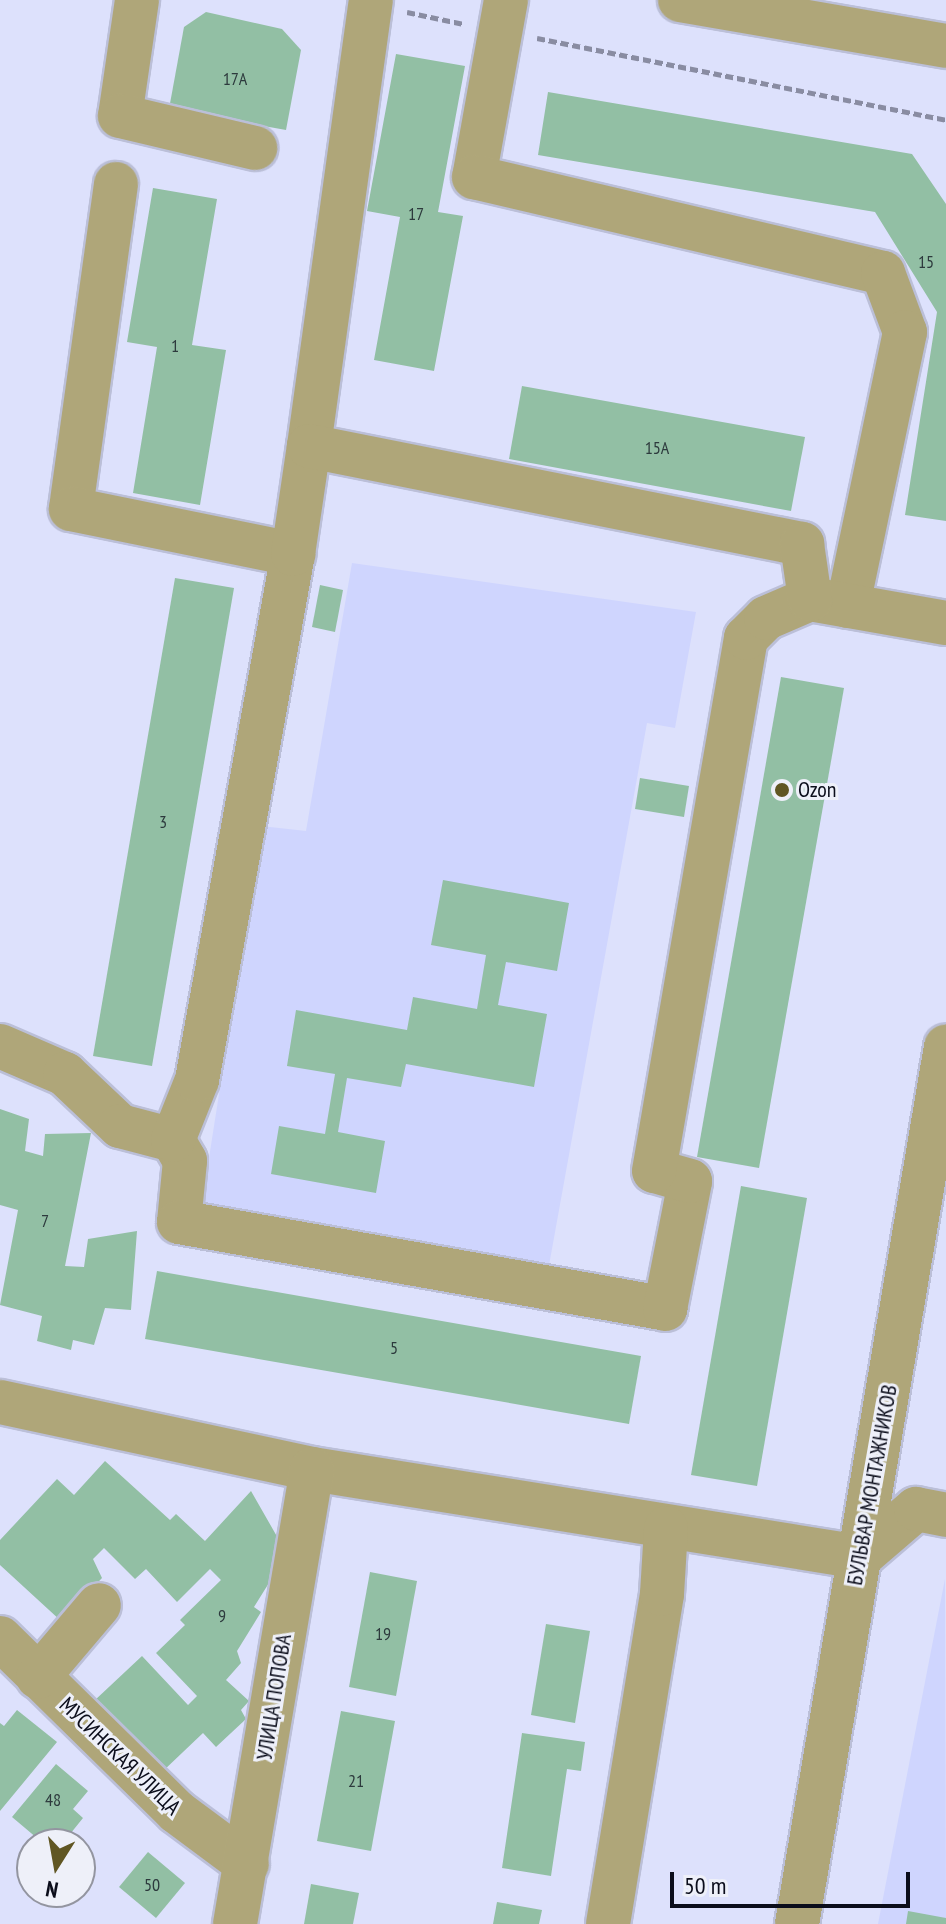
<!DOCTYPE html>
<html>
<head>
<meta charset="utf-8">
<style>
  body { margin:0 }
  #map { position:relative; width:946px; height:1924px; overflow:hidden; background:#dde1fc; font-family:"PT Sans Narrow",sans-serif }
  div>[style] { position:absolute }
  .built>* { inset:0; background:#cfd5fe }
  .building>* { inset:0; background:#92bfa4 }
  .path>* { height:5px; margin-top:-2.5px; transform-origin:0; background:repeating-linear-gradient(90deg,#898ca2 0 8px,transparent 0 12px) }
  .roads { filter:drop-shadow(2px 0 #bbbfd8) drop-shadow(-2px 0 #bbbfd8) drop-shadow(0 2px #bbbfd8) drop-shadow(0 -2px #bbbfd8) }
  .minor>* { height:44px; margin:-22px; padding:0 22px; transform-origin:22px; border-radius:22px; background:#afa679 }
  .dots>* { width:22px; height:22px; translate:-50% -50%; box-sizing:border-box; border:4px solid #eef0f9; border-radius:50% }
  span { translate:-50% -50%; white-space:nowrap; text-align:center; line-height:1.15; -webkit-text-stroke:6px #eef0f9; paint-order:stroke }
  .number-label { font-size:18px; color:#2d3a3d }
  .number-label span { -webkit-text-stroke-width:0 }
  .poi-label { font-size:22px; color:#0b0d1b }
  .left { translate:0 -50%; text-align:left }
  .street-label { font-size:22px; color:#0b0d1b }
  .north { position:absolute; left:16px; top:1828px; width:80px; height:80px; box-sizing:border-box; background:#eef0f9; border:2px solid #9395a0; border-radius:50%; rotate:191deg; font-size:22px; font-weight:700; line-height:32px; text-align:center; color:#0b0d1b }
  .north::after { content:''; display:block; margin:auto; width:28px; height:36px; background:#605623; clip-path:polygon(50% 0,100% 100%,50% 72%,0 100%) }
  .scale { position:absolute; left:670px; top:1872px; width:240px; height:36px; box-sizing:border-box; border:4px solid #0b0d1b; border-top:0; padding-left:10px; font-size:24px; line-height:28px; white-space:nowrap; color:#0b0d1b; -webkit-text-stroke:6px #eef0f9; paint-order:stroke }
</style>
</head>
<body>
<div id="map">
  <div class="built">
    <div style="clip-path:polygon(352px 563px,696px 612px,675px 728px,647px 723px,548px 1271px,201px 1209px,261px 826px,306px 831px)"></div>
    <div style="clip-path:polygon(945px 1579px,946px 1924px,878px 1924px)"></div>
  </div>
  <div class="building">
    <div style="clip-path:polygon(206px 12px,282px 29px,301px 50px,286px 130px,169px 109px,184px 27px)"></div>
    <div style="clip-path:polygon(396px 54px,465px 66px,438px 212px,463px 216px,434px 371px,374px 360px,400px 217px,367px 211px)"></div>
    <div style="clip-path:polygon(548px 92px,912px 154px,946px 204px,946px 521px,905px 515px,937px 312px,875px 212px,538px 155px)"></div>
    <div style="clip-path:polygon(153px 188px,217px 199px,192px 345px,226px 350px,200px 505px,133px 493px,157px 347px,127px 342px)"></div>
    <div style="clip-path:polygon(522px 386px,805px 437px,791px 511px,509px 459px)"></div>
    <div style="clip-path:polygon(175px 578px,234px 588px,152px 1066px,93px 1056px)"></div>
    <div style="clip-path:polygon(320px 585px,343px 590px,335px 632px,312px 627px)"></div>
    <div style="clip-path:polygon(781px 677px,844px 688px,759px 1168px,697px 1157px)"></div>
    <div style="clip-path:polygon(640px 778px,689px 786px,684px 817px,635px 809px)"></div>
    <div style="clip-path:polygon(443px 880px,569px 903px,557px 971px,506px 962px,498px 1005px,547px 1014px,534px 1087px,406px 1064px,401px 1087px,347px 1078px,338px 1132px,385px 1141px,376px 1193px,271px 1174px,279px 1126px,325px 1134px,335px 1074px,287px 1066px,296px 1010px,407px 1030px,413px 997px,477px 1009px,486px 955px,431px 945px)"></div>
    <div style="clip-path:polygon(0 1109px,29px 1119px,25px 1151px,43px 1156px,45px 1134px,91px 1133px,65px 1266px,84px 1267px,88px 1239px,137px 1231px,131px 1310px,105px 1308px,94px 1345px,73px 1340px,71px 1350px,37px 1341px,42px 1316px,0 1305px,18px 1210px,0 1205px)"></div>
    <div style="clip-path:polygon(741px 1186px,807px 1198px,757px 1486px,691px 1475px)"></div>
    <div style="clip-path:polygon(157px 1271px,641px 1356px,629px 1424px,145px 1339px)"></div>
    <div style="clip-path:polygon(105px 1461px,170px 1520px,176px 1514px,205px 1541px,251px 1491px,287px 1554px,254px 1607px,261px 1612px,237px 1651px,241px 1663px,226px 1680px,249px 1701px,241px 1710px,246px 1719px,216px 1747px,203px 1733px,162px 1772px,94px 1701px,142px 1656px,188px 1705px,197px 1696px,156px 1653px,185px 1625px,180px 1620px,221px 1580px,210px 1569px,177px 1602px,146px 1569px,135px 1579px,104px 1548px,93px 1559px,102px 1578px,61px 1621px,0 1565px,0 1540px,57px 1479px,74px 1495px)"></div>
    <div style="clip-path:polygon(370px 1572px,417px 1581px,396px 1696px,349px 1687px)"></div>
    <div style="clip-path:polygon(546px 1624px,590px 1631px,575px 1723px,531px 1715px)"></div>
    <div style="clip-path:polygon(17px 1710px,57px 1742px,0 1811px,0 1723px,4px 1726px)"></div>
    <div style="clip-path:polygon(341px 1711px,395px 1721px,371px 1851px,317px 1841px)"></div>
    <div style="clip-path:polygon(522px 1733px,585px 1742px,581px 1771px,567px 1769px,551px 1876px,502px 1868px)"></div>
    <div style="clip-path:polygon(56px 1764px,88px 1791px,73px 1809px,83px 1818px,62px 1844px,44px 1844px,12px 1817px)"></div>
    <div style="clip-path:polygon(148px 1852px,185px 1883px,156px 1918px,119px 1887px)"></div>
    <div style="clip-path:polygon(311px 1884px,359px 1893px,353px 1924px,304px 1924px)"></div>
    <div style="clip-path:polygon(497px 1902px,542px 1910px,539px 1924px,493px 1924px)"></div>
    <div style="clip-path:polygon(908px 1911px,946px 1918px,946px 1924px,906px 1924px)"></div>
  </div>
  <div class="path">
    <div style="left:407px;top:12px;width:58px;rotate:11.9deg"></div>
    <div style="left:537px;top:38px;width:417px;rotate:11.3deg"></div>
  </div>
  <div class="roads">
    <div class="minor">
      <div style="left:137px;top:0;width:117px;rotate:98.3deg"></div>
      <div style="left:120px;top:116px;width:139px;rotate:13.3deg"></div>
      <div style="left:506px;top:0;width:180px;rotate:100.2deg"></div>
      <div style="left:474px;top:177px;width:420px;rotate:13.2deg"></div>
      <div style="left:883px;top:273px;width:63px;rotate:69.6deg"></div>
      <div style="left:905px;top:332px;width:280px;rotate:101.8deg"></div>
      <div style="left:680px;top:0;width:270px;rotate:9.8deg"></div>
      <div style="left:116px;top:184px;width:328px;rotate:97.9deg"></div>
      <div style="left:71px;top:509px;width:227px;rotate:11.5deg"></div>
      <div style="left:309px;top:446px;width:450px;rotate:-82.1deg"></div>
      <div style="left:0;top:1046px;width:71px;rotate:23.3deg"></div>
      <div style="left:65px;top:1074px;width:76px;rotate:43.4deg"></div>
      <div style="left:120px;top:1126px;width:55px;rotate:14.8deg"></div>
      <div style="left:173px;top:1140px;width:24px;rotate:60deg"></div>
      <div style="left:185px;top:1161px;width:61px;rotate:95.6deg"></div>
      <div style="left:179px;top:1222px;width:494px;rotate:10.1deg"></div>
      <div style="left:665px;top:1309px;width:130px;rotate:-78.9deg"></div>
      <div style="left:690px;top:1181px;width:37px;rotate:-164deg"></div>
      <div style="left:654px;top:1171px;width:541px;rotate:-80.21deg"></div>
      <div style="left:746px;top:638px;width:28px;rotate:-45deg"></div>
      <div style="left:766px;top:618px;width:48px;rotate:-23.4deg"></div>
      <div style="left:810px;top:599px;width:138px;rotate:10deg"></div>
      <div style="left:173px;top:1140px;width:65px;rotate:-68.2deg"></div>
      <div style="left:197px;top:1080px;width:535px;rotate:-79.66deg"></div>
      <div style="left:293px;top:554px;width:109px;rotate:-81.6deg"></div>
      <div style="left:309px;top:446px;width:503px;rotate:11.24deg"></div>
      <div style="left:802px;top:544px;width:56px;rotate:81.7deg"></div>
      <div style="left:0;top:1402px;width:319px;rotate:12.1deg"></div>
      <div style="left:312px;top:1469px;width:555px;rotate:9.12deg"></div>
      <div style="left:860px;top:1557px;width:74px;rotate:-40.6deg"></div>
      <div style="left:916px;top:1509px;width:31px;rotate:11deg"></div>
      <div style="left:0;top:1638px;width:248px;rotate:44.5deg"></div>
      <div style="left:177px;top:1812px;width:87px;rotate:36.6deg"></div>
      <div style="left:38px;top:1677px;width:94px;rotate:-49.7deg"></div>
      <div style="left:235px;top:1924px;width:461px;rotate:-80.4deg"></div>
      <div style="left:608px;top:1924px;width:334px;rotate:-80.7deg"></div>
      <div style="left:662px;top:1594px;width:66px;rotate:-86.5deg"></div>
      <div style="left:797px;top:1924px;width:890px;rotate:-80.36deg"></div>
    </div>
  </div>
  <div class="dots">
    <div style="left:782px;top:790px;background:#605623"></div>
  </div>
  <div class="number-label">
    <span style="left:235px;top:79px">17А</span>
    <span style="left:416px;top:214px">17</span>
    <span style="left:926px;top:262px">15</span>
    <span style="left:175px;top:346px">1</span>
    <span style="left:657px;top:448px">15А</span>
    <span style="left:163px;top:822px">3</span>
    <span style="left:45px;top:1221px">7</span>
    <span style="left:394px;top:1348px">5</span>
    <span style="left:222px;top:1616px">9</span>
    <span style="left:383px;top:1634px">19</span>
    <span style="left:356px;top:1781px">21</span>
    <span style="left:53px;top:1800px">48</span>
    <span style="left:152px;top:1885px">50</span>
  </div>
  <div class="poi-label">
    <span class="left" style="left:798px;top:790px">Ozon</span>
  </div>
  <div class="street-label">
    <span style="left:872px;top:1485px;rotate:-80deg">БУЛЬВАР МОНТАЖНИКОВ</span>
    <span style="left:274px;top:1697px;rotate:-81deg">УЛИЦА ПОПОВА</span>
    <span style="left:120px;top:1756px;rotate:44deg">МУСИНСКАЯ УЛИЦА</span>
  </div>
  <div class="north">N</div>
  <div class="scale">50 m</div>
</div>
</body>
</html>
